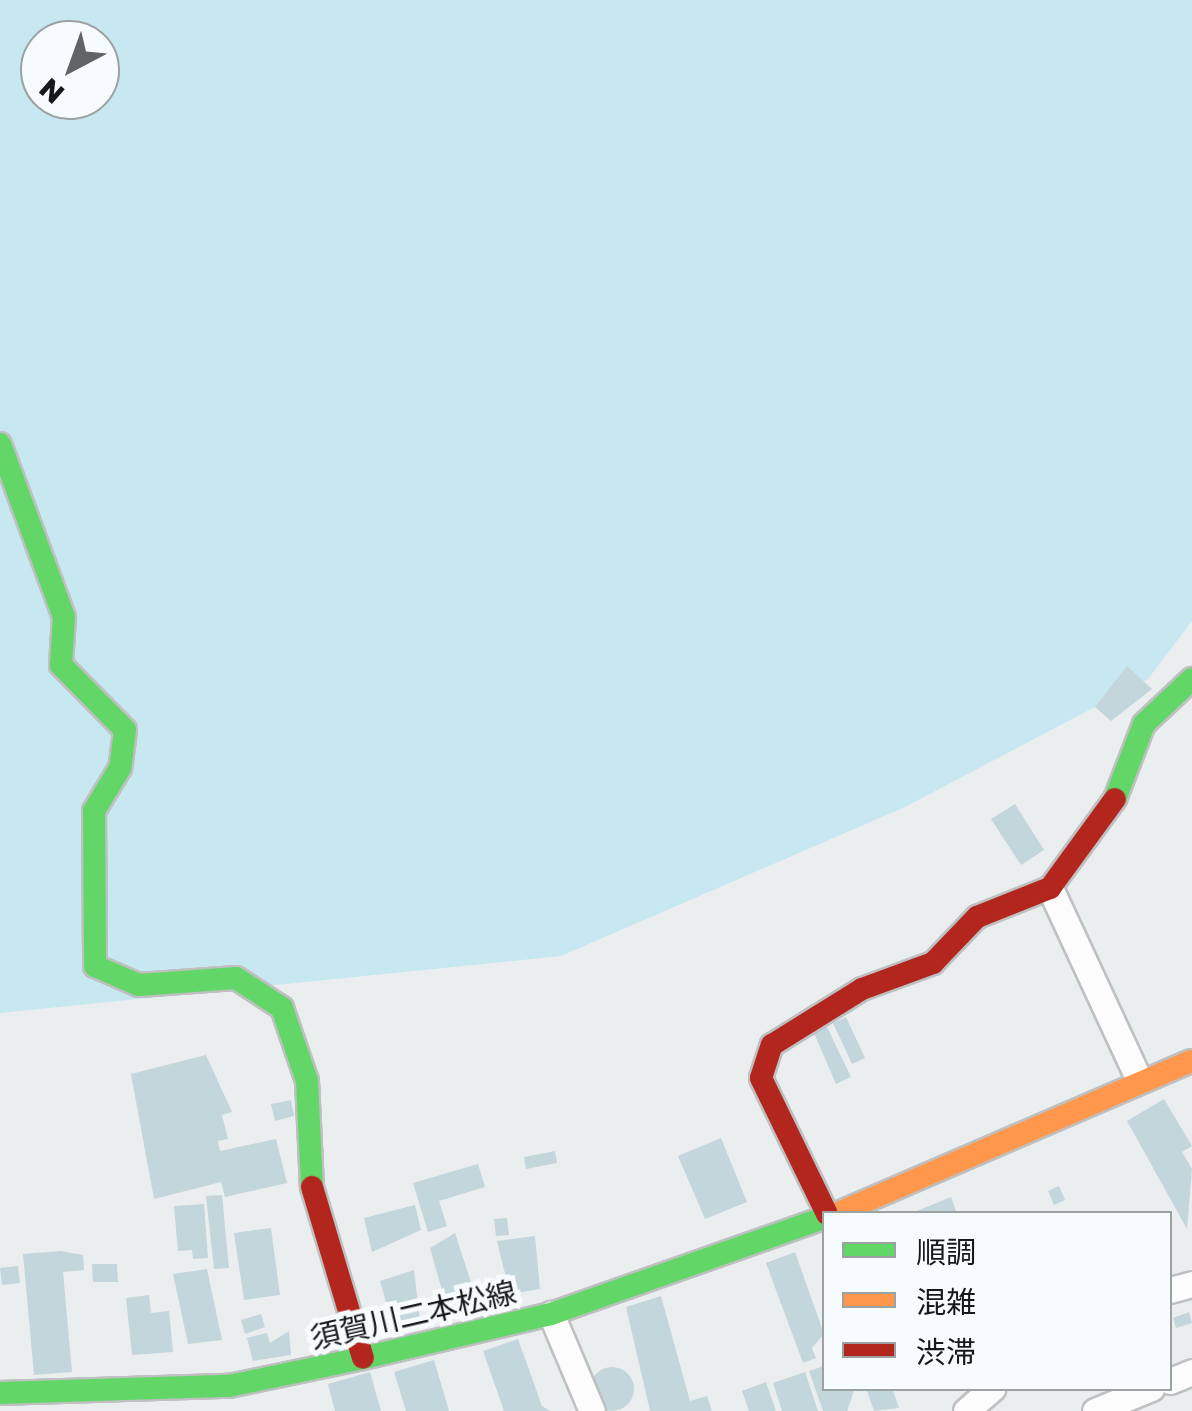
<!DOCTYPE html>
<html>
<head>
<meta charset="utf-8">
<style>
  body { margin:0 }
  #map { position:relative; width:1192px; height:1411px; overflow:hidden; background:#ebeeef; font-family:"Golos Text","Noto Sans JP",sans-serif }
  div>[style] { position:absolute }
  .green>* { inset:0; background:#c7e8f1 }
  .building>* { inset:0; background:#c2d6db }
  .round { border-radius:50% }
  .roads { filter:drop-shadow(2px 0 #bec0c1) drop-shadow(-2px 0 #bec0c1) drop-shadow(0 2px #bec0c1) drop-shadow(0 -2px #bec0c1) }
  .street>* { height:25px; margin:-12.5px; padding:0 12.5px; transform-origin:12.5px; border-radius:12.5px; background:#fcfcfd }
  .fast>* { height:22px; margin:-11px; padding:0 11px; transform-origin:11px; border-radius:11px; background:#63d668 }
  .slow>* { height:22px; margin:-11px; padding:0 11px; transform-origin:11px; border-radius:11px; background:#ff974d }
  .jam>* { height:22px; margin:-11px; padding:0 11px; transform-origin:11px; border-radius:11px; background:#b3261e }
  span { translate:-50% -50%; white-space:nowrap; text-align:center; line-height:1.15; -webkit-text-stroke:10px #f6fcfe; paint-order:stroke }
  .street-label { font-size:30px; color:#161919 }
  .legend { position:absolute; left:822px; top:1211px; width:350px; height:180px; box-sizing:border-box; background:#f6fcfe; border:2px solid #9ca1a2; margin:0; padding:12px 18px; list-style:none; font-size:30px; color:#161919 }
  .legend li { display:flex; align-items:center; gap:20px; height:50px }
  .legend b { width:50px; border:2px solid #9ca1a2 }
  .north { position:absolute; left:20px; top:20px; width:100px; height:100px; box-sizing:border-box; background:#f6fcfe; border:2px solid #9ca1a2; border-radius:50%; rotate:221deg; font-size:28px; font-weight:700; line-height:40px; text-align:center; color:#161919 }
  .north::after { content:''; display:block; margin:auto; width:35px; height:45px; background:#616464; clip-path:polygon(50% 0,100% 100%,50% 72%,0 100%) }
</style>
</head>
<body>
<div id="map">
  <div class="green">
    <div style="clip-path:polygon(evenodd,0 0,1192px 0,1192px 621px,1148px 679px,905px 807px,561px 956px,0 1013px,0 0,40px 40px,100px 40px,100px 100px,40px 100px,40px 40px)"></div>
  </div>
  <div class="building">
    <div style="clip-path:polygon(1127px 666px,1152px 689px,1111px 721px,1095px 707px)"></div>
    <div style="clip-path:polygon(1015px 804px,1044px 850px,1021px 865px,991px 819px)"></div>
    <div style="clip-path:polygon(846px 1017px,865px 1058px,852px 1064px,833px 1023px)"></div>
    <div style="clip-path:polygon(826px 1025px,851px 1077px,836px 1084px,813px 1031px)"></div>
    <div style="clip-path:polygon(206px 1055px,232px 1112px,222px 1115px,228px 1139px,218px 1141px,220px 1151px,276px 1139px,287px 1183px,225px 1197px,221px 1182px,154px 1199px,131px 1074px)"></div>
    <div style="clip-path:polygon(1164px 1099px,1192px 1146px,1182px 1152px,1192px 1169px,1187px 1229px,1127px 1121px)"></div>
    <div style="clip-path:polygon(291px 1100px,294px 1116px,275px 1121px,271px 1104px)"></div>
    <div style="clip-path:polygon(721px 1138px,747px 1202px,705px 1219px,678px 1156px)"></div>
    <div style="clip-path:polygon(555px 1151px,557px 1163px,526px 1169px,524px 1157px)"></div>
    <div style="clip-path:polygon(478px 1164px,485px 1187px,439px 1201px,447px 1226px,428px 1232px,413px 1183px)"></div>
    <div style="clip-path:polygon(1059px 1186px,1065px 1200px,1054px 1205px,1048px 1191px)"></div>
    <div style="clip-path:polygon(222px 1195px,229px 1268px,214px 1269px,206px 1196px)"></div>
    <div style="clip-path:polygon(951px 1197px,957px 1214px,912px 1214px,912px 1213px)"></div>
    <div style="clip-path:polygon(204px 1204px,208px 1258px,193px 1259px,192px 1250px,178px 1251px,174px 1206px)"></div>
    <div style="clip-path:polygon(415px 1205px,421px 1230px,372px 1252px,364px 1218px)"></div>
    <div style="clip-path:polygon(507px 1218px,509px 1235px,496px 1236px,494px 1219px)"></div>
    <div style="clip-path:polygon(271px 1228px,280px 1295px,244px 1300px,234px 1233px)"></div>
    <div style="clip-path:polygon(455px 1233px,479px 1307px,449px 1315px,430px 1248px)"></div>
    <div style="clip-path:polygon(535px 1236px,540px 1289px,510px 1294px,497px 1241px)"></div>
    <div style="clip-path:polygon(61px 1251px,83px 1255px,84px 1270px,63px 1272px,72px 1372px,34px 1375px,23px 1254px)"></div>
    <div style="clip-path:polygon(795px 1252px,824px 1334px,812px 1348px,816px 1358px,803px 1363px,766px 1263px)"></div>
    <div style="clip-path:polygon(92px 1264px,117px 1264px,118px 1282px,93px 1282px)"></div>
    <div style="clip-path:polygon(18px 1266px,20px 1283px,2px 1285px,0 1268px)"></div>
    <div style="clip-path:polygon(207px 1269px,222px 1340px,188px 1344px,173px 1274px)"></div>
    <div style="clip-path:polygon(414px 1270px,420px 1319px,393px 1326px,380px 1281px)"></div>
    <div style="clip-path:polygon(149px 1295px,151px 1313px,169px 1311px,173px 1352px,132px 1355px,126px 1298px)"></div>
    <div style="clip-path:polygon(661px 1296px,690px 1401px,707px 1396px,712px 1411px,650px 1411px,626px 1307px)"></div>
    <div style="clip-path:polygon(1189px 1312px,1192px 1323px,1176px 1328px,1173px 1318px)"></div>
    <div style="clip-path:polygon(261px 1314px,265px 1327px,245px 1334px,241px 1320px)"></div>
    <div style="clip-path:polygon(289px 1331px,291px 1355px,253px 1361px,247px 1338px,267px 1333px,270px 1343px)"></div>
    <div style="clip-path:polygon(518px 1339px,542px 1406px,550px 1411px,504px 1411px,483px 1351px)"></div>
    <div style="clip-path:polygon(434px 1360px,449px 1411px,406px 1411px,394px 1372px)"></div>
    <div style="clip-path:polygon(824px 1366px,824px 1388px,855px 1388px,847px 1411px,823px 1411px,809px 1371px)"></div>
    <div class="round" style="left:590px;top:1367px;width:44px;height:44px"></div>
    <div style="clip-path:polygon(370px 1372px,381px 1411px,335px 1411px,328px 1384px)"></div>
    <div style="clip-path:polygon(805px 1372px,818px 1411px,782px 1411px,773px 1383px)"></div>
    <div style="clip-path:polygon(766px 1382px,776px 1411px,749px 1411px,742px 1391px)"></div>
    <div style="clip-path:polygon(866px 1388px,892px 1388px,899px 1408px,874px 1411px)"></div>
  </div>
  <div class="roads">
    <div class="street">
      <div style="left:1050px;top:888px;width:212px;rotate:65.1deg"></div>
      <div style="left:1170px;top:1290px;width:23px;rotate:-15deg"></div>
      <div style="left:551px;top:1314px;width:105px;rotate:67.1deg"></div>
      <div style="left:1170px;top:1381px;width:24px;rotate:-22deg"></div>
      <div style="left:966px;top:1411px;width:35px;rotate:-41deg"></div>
      <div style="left:1095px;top:1411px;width:61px;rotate:-22.3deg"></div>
    </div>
    <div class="fast">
      <div style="left:0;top:444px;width:184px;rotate:69.7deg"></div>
      <div style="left:64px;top:617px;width:48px;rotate:93.6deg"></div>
      <div style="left:61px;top:665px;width:91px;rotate:45.4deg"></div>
      <div style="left:125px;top:730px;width:38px;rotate:97deg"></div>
      <div style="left:120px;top:768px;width:50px;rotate:121.2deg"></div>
      <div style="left:94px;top:811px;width:155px;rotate:89.6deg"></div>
      <div style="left:95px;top:966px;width:48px;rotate:23.4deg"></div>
      <div style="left:139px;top:985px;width:97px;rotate:-4.1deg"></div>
      <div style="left:236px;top:978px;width:55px;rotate:33.1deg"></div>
      <div style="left:282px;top:1008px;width:77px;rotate:71.1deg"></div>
      <div style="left:307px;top:1081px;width:106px;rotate:87.3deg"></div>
      <div style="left:1115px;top:799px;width:80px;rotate:-68.9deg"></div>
      <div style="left:1144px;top:724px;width:66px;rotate:-43.2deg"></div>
      <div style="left:0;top:1393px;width:229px;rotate:-1.8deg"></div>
      <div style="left:229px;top:1386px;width:137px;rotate:-11.8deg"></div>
      <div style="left:363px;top:1358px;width:193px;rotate:-13.2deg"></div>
      <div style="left:551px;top:1314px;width:289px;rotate:-19.4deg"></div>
    </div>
    <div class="slow">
      <div style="left:836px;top:1214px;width:387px;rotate:-23.3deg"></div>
    </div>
    <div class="jam">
      <div style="left:312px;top:1187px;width:178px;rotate:73.4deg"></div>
      <div style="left:827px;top:1214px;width:151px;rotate:-115.9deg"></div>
      <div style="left:761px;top:1078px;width:35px;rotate:-72deg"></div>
      <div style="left:772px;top:1045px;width:106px;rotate:-31.9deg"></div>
      <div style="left:862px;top:989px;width:76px;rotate:-20.1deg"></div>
      <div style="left:933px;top:963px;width:64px;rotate:-46.3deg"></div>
      <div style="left:977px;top:917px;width:79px;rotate:-21.7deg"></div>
      <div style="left:1050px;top:888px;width:110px;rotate:-53.9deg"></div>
    </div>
  </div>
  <div class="street-label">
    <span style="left:413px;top:1315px;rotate:-13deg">須賀川二本松線</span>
  </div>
  <ul class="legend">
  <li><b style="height:12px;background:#63d668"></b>順調</li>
  <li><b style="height:12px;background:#ff974d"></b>混雑</li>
  <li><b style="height:12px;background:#b3261e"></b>渋滞</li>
  </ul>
  <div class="north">N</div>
</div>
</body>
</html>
